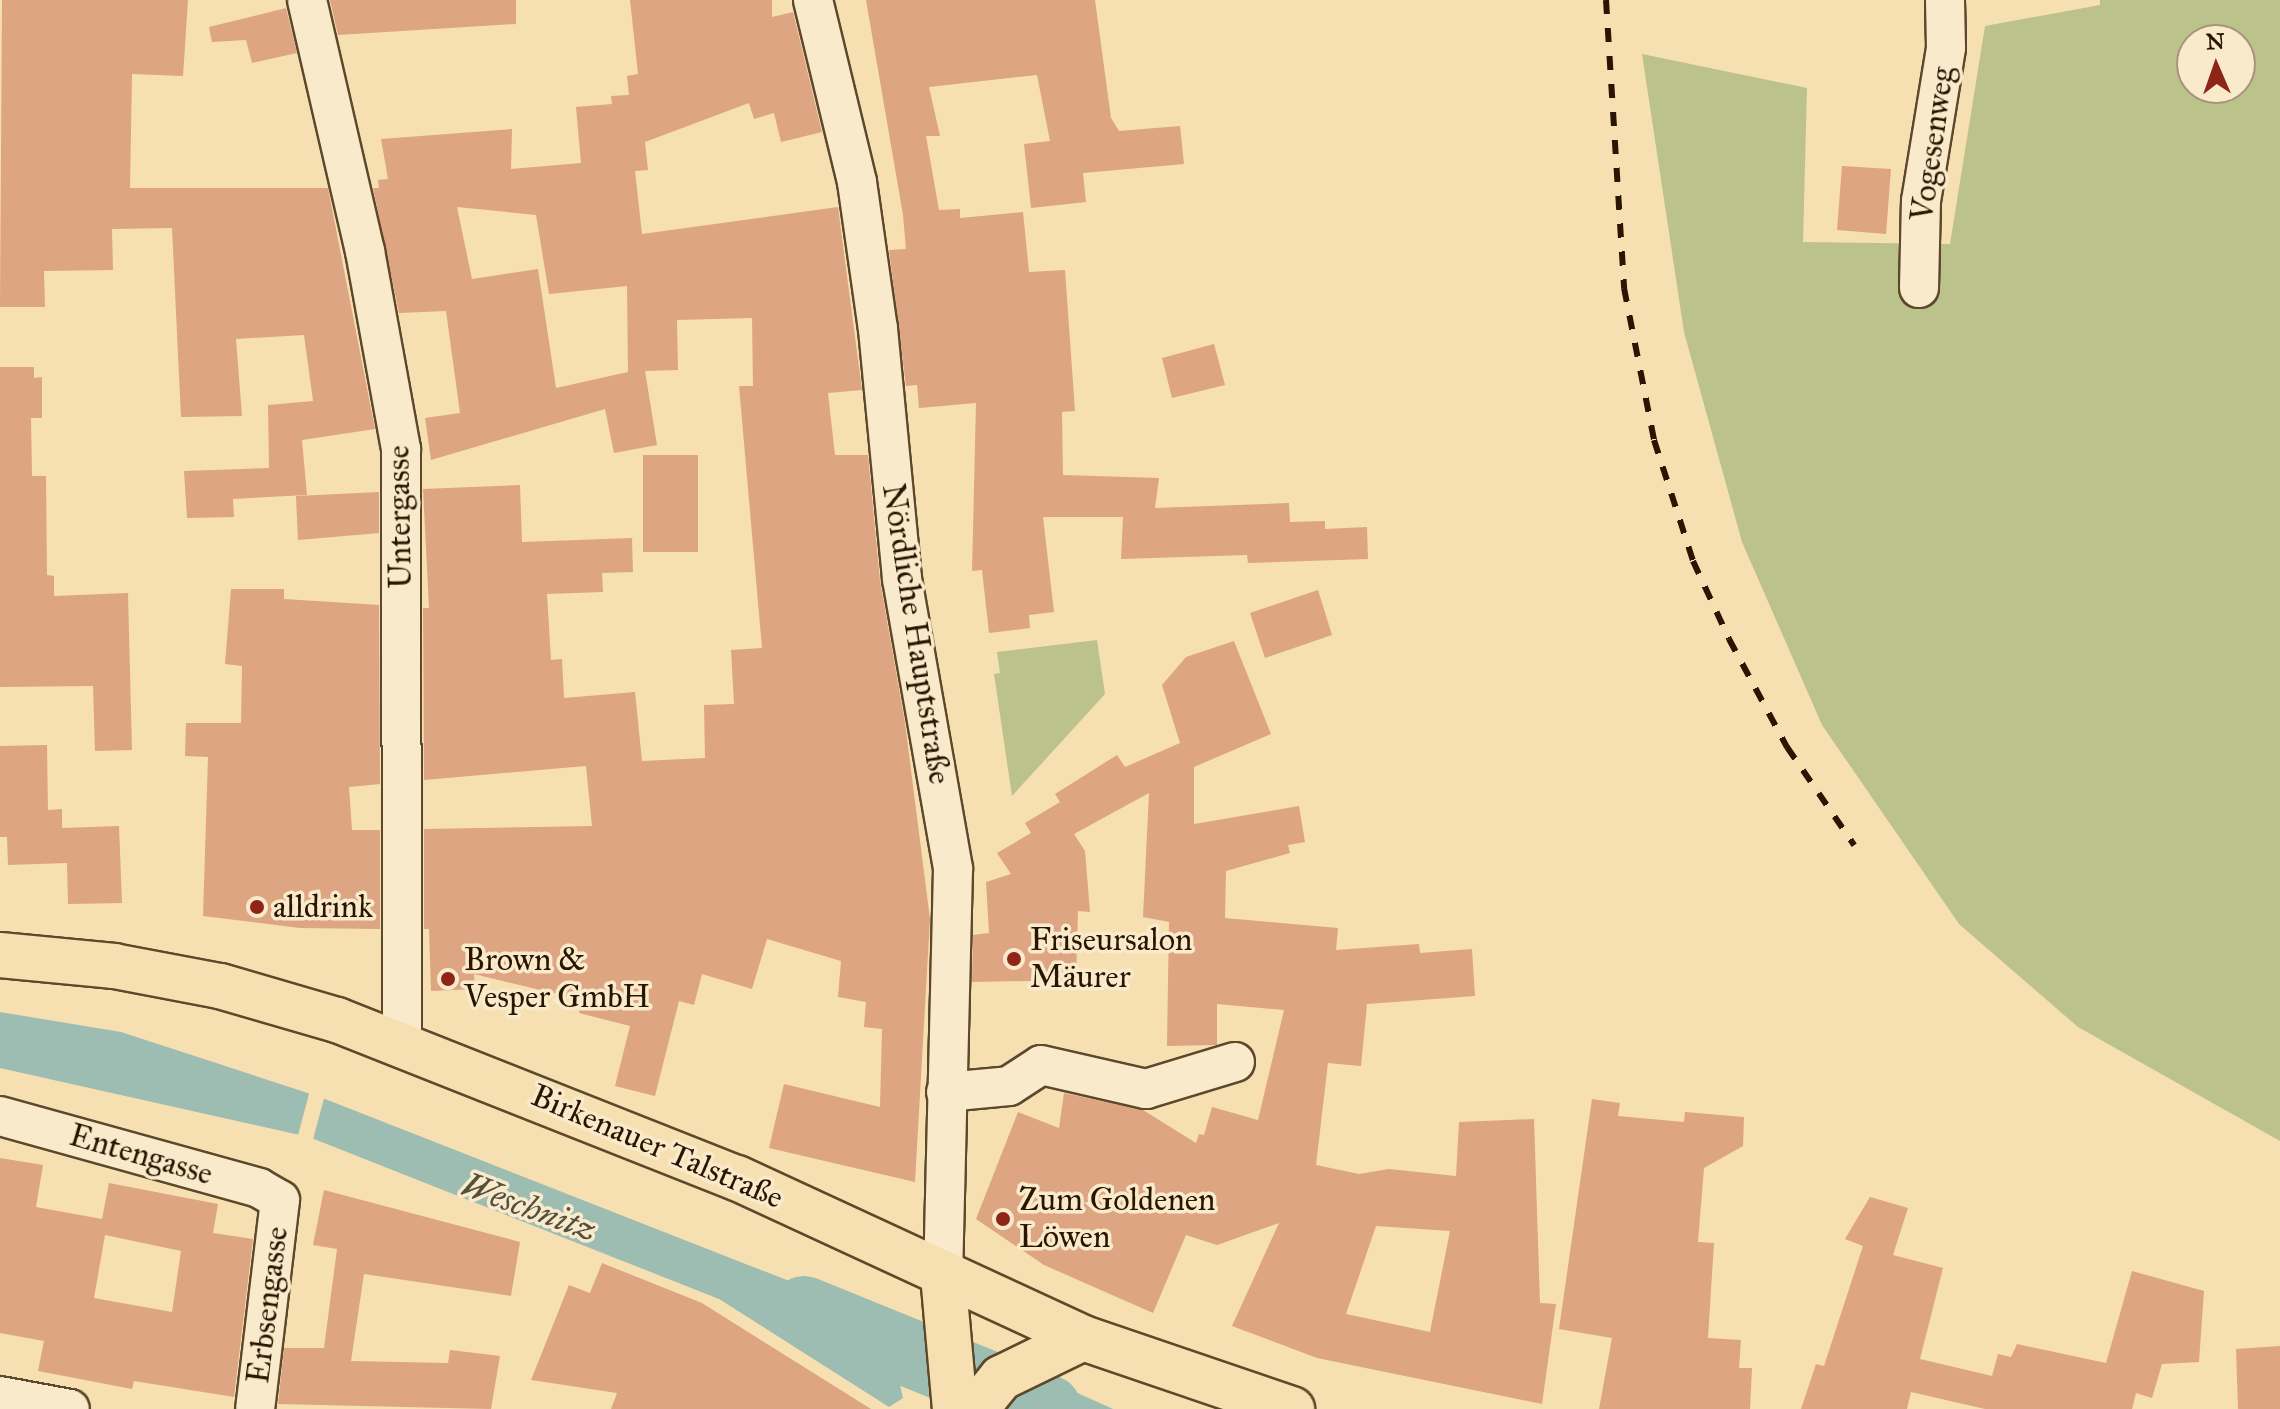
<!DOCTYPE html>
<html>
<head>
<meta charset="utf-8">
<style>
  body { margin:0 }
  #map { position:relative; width:2280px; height:1409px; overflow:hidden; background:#f6dfb1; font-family:"IM FELL Great Primer",serif }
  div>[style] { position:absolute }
  .green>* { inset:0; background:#bcc28c }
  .water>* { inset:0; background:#9dbcb2 }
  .pier>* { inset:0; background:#f6dfb1 }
  .river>* { height:68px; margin:-34px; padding:0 34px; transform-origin:34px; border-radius:34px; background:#9dbcb2 }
  .building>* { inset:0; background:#dda582 }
  .roads { filter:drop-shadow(2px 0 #5d482c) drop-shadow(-2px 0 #5d482c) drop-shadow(0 2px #5d482c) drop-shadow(0 -2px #5d482c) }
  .minor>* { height:38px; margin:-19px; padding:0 19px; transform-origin:19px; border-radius:19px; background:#f9eacc }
  .major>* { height:44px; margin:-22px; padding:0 22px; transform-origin:22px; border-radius:22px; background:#f6dfb1 }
  .rail>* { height:6px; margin-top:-3px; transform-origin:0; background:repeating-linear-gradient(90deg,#2a1600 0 14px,transparent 0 28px) }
  .dots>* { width:22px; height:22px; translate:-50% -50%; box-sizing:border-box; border:4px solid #f9eacc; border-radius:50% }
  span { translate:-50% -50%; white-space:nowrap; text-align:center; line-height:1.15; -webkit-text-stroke:7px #f9eacc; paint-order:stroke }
  .street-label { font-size:32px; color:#2a1600 }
  .poi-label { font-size:32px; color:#2a1600 }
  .left { translate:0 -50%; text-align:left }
  .water-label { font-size:34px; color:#52503e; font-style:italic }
  .north { position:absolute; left:2176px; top:24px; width:80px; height:80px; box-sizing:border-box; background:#f9eacc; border:2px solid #a6957a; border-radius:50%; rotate:358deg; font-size:22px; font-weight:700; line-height:32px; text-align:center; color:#2a1600 }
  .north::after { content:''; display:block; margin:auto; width:28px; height:36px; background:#8f2418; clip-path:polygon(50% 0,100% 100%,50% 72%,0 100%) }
</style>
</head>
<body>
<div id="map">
  <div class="green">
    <div style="clip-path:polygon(evenodd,2100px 0,2280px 0,2280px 1141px,2078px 1027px,1959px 924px,1822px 725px,1742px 542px,1684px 332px,1642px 54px,1807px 88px,1803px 242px,1950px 244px,1985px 26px,2100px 5px,2100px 0,2192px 40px,2240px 40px,2240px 88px,2192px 88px,2192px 40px)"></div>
    <div style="clip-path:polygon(1097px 640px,1105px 694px,1012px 796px,994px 674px,1000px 673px,997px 652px)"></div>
  </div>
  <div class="water">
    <div style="clip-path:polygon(0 1012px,121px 1032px,320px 1097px,886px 1319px,903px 1398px,889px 1407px,719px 1299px,309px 1137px,0 1068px)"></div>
    <div style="clip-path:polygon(1050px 1386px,1062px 1386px,1113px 1409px,1031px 1409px)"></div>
  </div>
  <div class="pier">
    <div style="clip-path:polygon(310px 1090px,325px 1095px,312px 1143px,297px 1139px)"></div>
    <div style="clip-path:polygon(882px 1314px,890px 1318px,904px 1402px,886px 1319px)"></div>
  </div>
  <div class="river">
    <div style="left:804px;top:1310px;width:263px;rotate:22.1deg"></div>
  </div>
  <div class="building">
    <div style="clip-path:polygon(2px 0,188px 0,183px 76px,132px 74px,130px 188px,328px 188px,375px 429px,302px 440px,307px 495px,233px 499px,234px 517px,187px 518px,184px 471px,269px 468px,268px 405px,313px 401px,304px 335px,236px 339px,242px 416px,181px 417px,172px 228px,112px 229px,113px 270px,44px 271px,45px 307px,0 307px)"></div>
    <div style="clip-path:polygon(330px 0,516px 0,516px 24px,338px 35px)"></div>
    <div style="clip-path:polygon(evenodd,630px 0,772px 0,772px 17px,793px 12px,822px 132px,781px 142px,774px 113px,754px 119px,749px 103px,645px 142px,648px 170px,635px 171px,642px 234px,838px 207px,862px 390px,828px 393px,835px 455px,868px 455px,880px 581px,905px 723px,930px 919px,915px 1182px,769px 1148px,784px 1084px,880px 1107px,882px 1029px,864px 1027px,866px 1002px,838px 997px,841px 961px,767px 939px,752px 989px,702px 974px,694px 1005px,679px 1001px,655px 1096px,615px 1086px,630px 1026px,579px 1013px,582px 1000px,474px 974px,475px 989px,431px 991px,429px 929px,424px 929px,424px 829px,592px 826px,586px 766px,424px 780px,423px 608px,429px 608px,423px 489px,520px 485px,522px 542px,632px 538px,633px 572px,602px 573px,603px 592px,547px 594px,551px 660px,562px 659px,564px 698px,635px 692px,642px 761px,705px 758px,704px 705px,734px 704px,731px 650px,762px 648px,739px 386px,753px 386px,752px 318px,677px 320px,678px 370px,645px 371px,657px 445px,614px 453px,605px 409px,431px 460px,425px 418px,460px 413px,446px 311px,399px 313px,373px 188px,379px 188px,378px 180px,388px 179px,381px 139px,512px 129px,511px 169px,581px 163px,576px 107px,612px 104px,611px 96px,629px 95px,627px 76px,638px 74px,630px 0,457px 207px,536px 215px,549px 294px,627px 286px,628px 372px,556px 388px,538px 269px,472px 279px,457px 207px)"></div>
    <div style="clip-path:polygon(866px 0,1095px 0,1111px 118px,1119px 131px,1180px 126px,1184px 164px,1083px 173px,1086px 202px,1031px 208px,1024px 144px,1050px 141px,1037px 75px,929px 87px,940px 136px,926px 136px,939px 210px,960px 209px,960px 218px,1023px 212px,1029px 272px,1065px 270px,1075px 411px,1062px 412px,1063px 475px,1159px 478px,1155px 508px,1289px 503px,1290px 522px,1325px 521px,1325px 529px,1367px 527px,1368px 559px,1248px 563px,1247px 555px,1121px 559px,1123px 517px,1043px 517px,1054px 612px,1029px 615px,1030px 628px,989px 633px,982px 570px,972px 571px,976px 403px,919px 408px,917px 385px,906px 386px,889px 250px,906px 249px,903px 215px)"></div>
    <div style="clip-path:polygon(286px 8px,297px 53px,252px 63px,246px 40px,212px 42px,209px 27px)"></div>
    <div style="clip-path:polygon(1842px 166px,1891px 169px,1886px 234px,1837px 230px)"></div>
    <div style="clip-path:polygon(1214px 344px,1225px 385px,1172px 398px,1162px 358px)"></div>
    <div style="clip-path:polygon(0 367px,34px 367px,34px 378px,42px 377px,42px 418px,31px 418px,32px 476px,46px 476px,47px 575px,54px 576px,54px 596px,128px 593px,132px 750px,95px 751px,93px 686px,0 687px)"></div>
    <div style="clip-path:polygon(643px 455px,698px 455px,698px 552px,643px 552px)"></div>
    <div style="clip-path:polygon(379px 492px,379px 533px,298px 540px,296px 496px)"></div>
    <div style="clip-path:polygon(231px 589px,284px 589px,284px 599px,379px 605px,380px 784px,349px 787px,352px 830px,380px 830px,380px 929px,300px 928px,203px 916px,208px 757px,185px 756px,186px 723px,241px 723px,242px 666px,225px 664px)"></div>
    <div style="clip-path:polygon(1318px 590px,1332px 635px,1265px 658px,1250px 613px)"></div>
    <div style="clip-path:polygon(evenodd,1234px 641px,1271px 734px,1194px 767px,1194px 824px,1299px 806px,1305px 842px,1288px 845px,1290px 853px,1226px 871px,1225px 918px,1338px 928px,1336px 950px,1419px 944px,1420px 953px,1472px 949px,1475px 996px,1367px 1004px,1361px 1066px,1328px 1063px,1316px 1165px,1359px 1174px,1389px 1169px,1456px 1176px,1459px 1122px,1534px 1119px,1540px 1303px,1556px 1304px,1542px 1404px,1317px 1358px,1232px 1326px,1279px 1223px,1217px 1245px,1186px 1235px,1153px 1313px,1044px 1265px,976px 1219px,1018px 1112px,1059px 1128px,1064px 1093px,1143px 1110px,1196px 1143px,1199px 1134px,1204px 1135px,1212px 1107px,1258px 1120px,1284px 1010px,1217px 1004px,1217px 1045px,1167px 1046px,1169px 922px,1143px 917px,1149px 793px,1074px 834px,1085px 851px,1090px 912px,1078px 911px,1076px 980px,972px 982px,973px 935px,989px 933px,986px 882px,1011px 874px,997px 853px,1031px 833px,1025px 823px,1060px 802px,1055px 794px,1117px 755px,1125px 767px,1180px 743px,1162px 685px,1186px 657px,1234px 641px,1376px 1226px,1450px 1231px,1430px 1332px,1346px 1314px,1376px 1226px)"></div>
    <div style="clip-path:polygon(47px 745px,48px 810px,62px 809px,62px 828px,119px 826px,122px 903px,68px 904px,67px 863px,8px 865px,7px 837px,0 837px,0 746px)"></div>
    <div style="clip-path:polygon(1592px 1099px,1620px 1103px,1618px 1116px,1684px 1122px,1685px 1112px,1744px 1117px,1743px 1146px,1704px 1168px,1698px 1242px,1714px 1243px,1708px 1338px,1741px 1340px,1739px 1368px,1752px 1368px,1750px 1409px,1599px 1409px,1612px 1338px,1559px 1329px)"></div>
    <div style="clip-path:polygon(evenodd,0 1158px,43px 1165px,36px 1207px,102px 1219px,109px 1183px,218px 1204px,213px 1233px,253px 1239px,234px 1397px,134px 1381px,132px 1389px,38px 1371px,44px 1341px,0 1333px,0 1158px,105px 1235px,181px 1251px,172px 1312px,94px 1298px,105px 1235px)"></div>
    <div style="clip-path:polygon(324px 1190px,520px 1242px,511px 1296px,364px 1274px,351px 1361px,448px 1363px,450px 1350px,500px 1356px,491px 1409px,278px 1404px,284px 1348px,324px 1348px,337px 1249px,313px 1245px)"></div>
    <div style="clip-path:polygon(1870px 1197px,1908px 1208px,1893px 1255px,1943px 1268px,1920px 1359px,1992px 1376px,1998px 1354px,2011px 1357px,2017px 1344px,2106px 1363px,2132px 1271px,2204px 1291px,2199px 1362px,2162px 1364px,2152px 1398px,2136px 1393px,2132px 1409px,1985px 1409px,1911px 1392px,1907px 1409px,1801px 1409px,1816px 1364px,1824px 1366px,1863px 1246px,1845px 1239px)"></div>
    <div style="clip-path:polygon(602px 1263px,702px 1303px,871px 1409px,611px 1409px,617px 1393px,531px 1380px,569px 1285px,590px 1293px)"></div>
    <div style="clip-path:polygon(2280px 1346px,2280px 1409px,2238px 1409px,2236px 1349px)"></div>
  </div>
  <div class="roads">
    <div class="minor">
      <div style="left:307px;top:0;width:258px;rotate:77deg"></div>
      <div style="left:365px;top:251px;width:201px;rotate:79.7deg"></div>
      <div style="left:401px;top:449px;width:595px;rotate:89.9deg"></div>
      <div style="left:813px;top:0;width:187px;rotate:76.4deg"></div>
      <div style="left:857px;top:182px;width:148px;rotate:81.9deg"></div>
      <div style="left:878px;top:329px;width:251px;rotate:84.5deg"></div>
      <div style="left:902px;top:579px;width:294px;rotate:80deg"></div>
      <div style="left:953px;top:869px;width:406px;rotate:91.4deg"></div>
      <div style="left:1919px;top:288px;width:87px;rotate:-88.7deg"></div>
      <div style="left:1921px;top:201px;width:155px;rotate:-80.7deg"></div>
      <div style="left:1946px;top:48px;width:48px;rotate:-91.2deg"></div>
      <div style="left:946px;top:1092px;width:63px;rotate:-5.4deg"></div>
      <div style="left:1009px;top:1086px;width:38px;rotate:-33deg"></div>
      <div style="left:1041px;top:1065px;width:108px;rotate:12.9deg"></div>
      <div style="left:1146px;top:1089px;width:93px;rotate:-16.9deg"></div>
      <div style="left:0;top:1116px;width:269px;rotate:15.5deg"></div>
      <div style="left:259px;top:1188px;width:24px;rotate:30deg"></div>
      <div style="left:280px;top:1200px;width:210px;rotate:96.8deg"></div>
      <div style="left:0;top:1396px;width:71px;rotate:10.5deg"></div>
    </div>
    <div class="major">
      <div style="left:0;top:955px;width:115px;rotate:5.5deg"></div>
      <div style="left:114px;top:966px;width:108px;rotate:10.7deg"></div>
      <div style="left:220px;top:986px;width:122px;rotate:16.2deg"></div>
      <div style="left:337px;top:1020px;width:430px;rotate:21.6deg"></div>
      <div style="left:737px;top:1178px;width:381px;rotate:24.8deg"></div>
      <div style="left:1083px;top:1338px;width:221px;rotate:18.8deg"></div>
      <div style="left:943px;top:1275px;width:135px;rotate:84.9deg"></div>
      <div style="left:976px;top:1409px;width:40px;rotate:-51deg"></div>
      <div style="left:1001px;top:1378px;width:91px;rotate:-26deg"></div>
    </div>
  </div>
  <div class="rail">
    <div style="left:1606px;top:0;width:289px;rotate:86.4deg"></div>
    <div style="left:1624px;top:288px;width:155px;rotate:78.8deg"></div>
    <div style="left:1654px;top:440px;width:127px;rotate:72.1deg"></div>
    <div style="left:1693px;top:561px;width:86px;rotate:65.2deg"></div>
    <div style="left:1729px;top:639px;width:123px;rotate:61.8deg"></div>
    <div style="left:1787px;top:747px;width:119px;rotate:55.6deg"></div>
  </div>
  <div class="dots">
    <div style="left:257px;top:907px;background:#8f2418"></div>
    <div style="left:1014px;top:959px;background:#8f2418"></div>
    <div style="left:448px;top:979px;background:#8f2418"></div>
    <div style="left:1003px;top:1219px;background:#8f2418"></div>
  </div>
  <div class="street-label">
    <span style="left:1933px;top:144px;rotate:-82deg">Vogesenweg</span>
    <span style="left:400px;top:517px;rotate:-91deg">Untergasse</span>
    <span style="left:916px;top:634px;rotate:81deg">Nördliche Hauptstraße</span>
    <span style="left:657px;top:1147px;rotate:23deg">Birkenauer Talstraße</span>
    <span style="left:141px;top:1155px;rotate:16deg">Entengasse</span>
    <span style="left:268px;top:1305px;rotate:-83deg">Erbsengasse</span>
  </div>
  <div class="poi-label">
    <span class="left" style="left:273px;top:907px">alldrink</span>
    <span class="left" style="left:1030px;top:959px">Friseursalon<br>Mäurer</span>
    <span class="left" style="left:464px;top:979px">Brown &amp;<br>Vesper GmbH</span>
    <span class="left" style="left:1019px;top:1219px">Zum Goldenen<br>Löwen</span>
  </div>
  <div class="water-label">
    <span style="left:529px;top:1207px;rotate:20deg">Weschnitz</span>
  </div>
  <div class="north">N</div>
</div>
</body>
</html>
